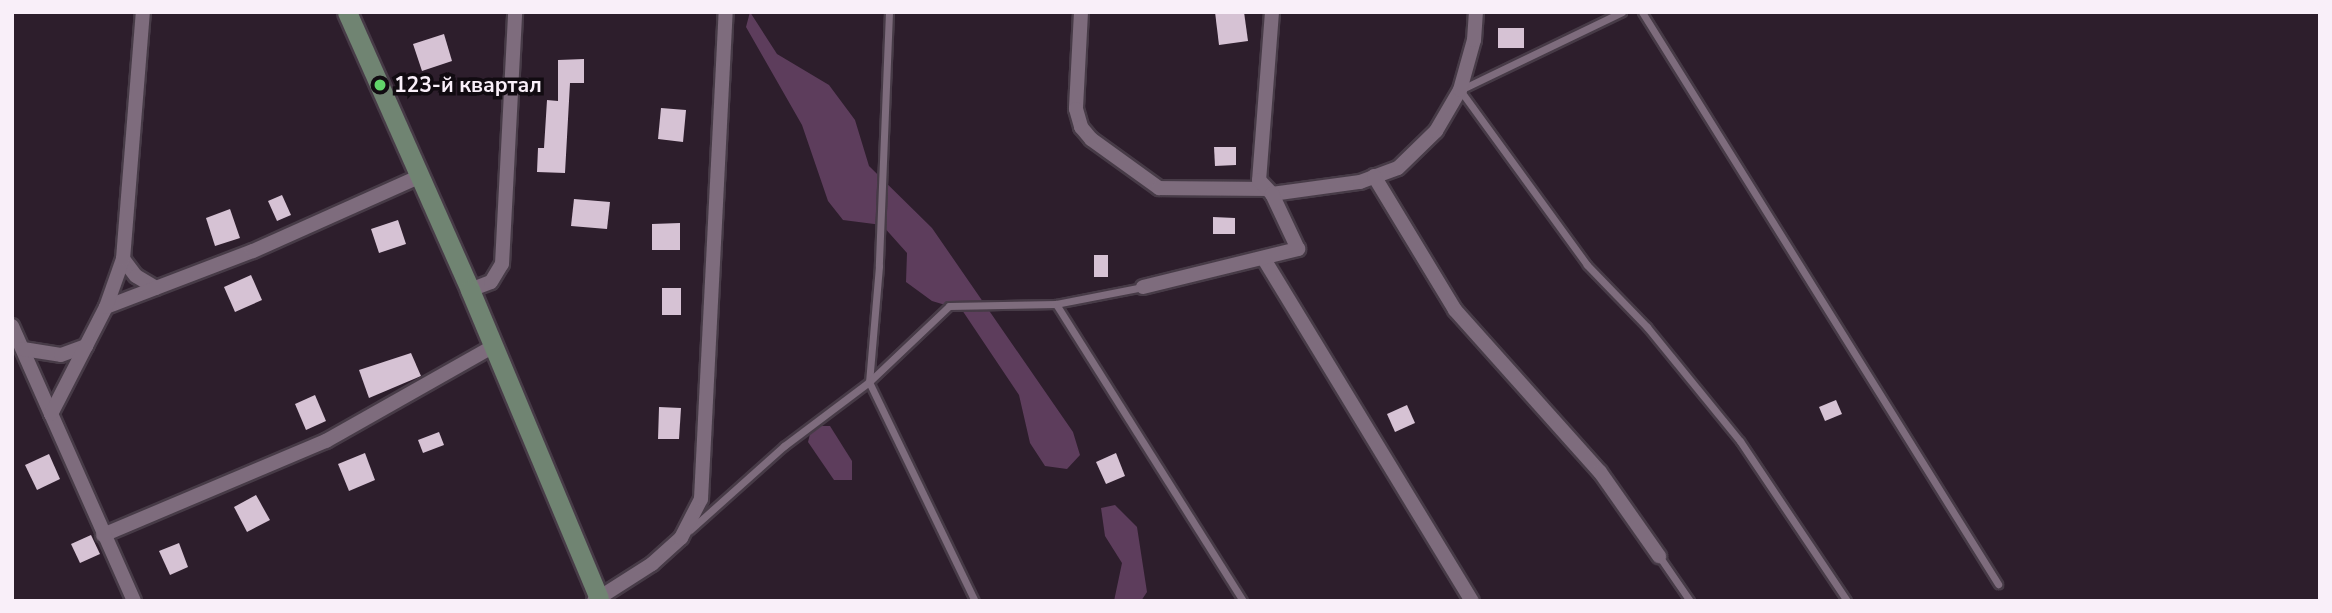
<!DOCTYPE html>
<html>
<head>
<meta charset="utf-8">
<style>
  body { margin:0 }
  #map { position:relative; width:2332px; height:613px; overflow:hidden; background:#2d1e2c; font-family:"Nunito Sans",sans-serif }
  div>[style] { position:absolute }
  .green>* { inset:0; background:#5d3d5c }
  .building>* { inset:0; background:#d6c2d4 }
  .roads { filter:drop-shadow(2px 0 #473b47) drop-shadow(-2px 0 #473b47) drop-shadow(0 2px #473b47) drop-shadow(0 -2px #473b47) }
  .lane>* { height:7px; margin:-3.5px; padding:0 3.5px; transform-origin:3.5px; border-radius:3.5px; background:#7e6c7d }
  .street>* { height:14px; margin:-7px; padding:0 7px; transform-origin:7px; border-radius:7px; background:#7e6c7d }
  .secondary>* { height:19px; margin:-9.5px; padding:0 9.5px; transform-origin:9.5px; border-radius:9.5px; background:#708472 }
  .dots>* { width:19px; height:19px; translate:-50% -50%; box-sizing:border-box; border:4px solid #110b11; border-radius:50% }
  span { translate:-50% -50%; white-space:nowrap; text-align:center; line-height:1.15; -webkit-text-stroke:7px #110b11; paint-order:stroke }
  .poi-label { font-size:21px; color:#f9eff9; font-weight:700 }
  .left { translate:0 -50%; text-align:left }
  .frame { position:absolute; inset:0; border:14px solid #f9eff9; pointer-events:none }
</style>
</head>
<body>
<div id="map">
  <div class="green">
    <div style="clip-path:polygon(750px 12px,777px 54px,829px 85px,855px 120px,869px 166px,932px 228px,1073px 432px,1080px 455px,1067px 469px,1045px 466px,1030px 443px,1019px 395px,962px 310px,932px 301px,906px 282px,907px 253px,882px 225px,843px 220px,828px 201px,802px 125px,746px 27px)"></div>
    <div style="clip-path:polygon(812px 426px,830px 426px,852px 461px,852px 480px,834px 480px,808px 442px)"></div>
    <div style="clip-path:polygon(1115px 505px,1137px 527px,1147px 592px,1141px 601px,1114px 601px,1122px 563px,1105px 536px,1101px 508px)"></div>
  </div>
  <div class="building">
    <div style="clip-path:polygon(1215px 12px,1244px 12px,1248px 41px,1219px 45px)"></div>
    <div style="clip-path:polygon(1498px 28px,1524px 28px,1524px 48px,1498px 48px)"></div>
    <div style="clip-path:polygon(444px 34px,452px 61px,422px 71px,413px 44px)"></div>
    <div style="clip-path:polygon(584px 59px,584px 83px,570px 83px,565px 173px,537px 172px,538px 148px,544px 148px,547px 100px,558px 101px,558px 60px)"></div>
    <div style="clip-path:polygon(661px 108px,686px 110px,683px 142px,658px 139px)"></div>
    <div style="clip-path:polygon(1214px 147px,1236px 147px,1236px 165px,1215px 166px)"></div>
    <div style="clip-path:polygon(282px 195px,291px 215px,277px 221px,268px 201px)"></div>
    <div style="clip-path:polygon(574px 199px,610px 202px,607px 229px,571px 226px)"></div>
    <div style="clip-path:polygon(230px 209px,240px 238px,215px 246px,206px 218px)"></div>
    <div style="clip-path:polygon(1213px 217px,1235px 218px,1235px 234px,1213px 234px)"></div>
    <div style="clip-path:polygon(398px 220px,406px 244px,379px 253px,371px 229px)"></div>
    <div style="clip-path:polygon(680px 223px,680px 250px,652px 250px,652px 224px)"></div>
    <div style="clip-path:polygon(1094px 255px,1108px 255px,1108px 277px,1094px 277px)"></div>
    <div style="clip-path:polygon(251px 275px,262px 300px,235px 312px,224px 287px)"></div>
    <div style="clip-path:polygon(662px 288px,681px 288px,681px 315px,662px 315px)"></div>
    <div style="clip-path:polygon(411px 353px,421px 376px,369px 398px,359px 370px)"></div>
    <div style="clip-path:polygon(315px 395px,326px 421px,306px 430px,295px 404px)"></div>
    <div style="clip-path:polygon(1836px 400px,1842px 414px,1825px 421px,1819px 407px)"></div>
    <div style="clip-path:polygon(1407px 405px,1415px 423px,1395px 432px,1387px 414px)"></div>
    <div style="clip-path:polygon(659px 407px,681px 408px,679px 439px,658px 439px)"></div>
    <div style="clip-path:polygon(439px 432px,444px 445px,423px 453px,418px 440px)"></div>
    <div style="clip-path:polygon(365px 453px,375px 480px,349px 491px,338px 464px)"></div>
    <div style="clip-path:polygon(1116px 453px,1125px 476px,1106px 484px,1096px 462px)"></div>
    <div style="clip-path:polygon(49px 454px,60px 479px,37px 490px,25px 465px)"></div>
    <div style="clip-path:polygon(256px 495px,270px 520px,247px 532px,234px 507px)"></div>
    <div style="clip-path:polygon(91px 535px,100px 554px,80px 563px,71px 544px)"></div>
    <div style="clip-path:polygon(179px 543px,188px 567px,170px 575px,159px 551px)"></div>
  </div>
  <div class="roads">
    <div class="lane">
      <div style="left:889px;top:12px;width:254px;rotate:92.3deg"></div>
      <div style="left:879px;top:266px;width:116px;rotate:94.9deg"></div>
      <div style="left:869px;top:382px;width:243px;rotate:64.2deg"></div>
      <div style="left:1622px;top:12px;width:180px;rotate:154.3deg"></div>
      <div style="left:1460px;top:90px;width:216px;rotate:54deg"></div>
      <div style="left:1587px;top:265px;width:86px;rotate:45.9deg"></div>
      <div style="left:1647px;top:327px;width:147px;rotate:50.8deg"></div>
      <div style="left:1740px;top:441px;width:192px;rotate:56.2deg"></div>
      <div style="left:1642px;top:12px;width:674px;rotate:58.1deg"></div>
      <div style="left:1056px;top:304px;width:351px;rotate:57.8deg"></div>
      <div style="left:690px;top:530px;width:126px;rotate:-41.8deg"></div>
      <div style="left:784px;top:446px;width:106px;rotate:-37deg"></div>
      <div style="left:869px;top:382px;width:110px;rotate:-43.5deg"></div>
      <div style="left:949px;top:306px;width:107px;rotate:-1.1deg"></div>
      <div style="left:1056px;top:304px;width:89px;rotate:-11.1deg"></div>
      <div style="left:1659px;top:556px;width:55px;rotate:55.4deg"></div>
    </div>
    <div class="street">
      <div style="left:1081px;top:12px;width:97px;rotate:93deg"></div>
      <div style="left:1076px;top:109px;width:19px;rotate:74deg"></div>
      <div style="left:1081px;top:127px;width:16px;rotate:50deg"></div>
      <div style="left:1091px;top:139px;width:84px;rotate:35.8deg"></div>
      <div style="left:1159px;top:188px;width:105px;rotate:0.5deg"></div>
      <div style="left:1272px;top:12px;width:169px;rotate:94.4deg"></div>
      <div style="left:1259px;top:180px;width:19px;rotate:47deg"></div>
      <div style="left:1272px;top:194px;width:89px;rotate:-7.8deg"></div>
      <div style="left:1360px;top:182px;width:40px;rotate:-20.2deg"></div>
      <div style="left:1398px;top:168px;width:53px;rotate:-44.2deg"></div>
      <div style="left:1436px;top:131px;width:48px;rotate:-59.7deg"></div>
      <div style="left:1460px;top:90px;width:52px;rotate:-74.4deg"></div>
      <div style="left:1474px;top:40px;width:28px;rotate:-86deg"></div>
      <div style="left:1374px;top:176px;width:157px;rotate:58.8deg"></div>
      <div style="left:1455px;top:310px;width:217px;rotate:48.2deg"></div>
      <div style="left:1600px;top:472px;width:103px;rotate:54.9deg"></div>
      <div style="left:123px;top:259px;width:21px;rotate:53deg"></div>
      <div style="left:136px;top:276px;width:23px;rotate:31deg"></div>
      <div style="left:1264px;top:259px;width:400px;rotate:58.7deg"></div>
      <div style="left:1143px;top:287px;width:160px;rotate:-13.8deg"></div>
      <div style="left:1298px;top:249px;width:61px;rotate:-115.3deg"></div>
      <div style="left:470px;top:290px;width:22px;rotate:-21deg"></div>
      <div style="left:491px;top:282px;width:21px;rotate:-59deg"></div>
      <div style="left:502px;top:264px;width:252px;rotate:-87deg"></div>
      <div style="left:106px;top:307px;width:157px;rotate:-20.9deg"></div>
      <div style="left:253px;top:251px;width:184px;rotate:-24.1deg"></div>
      <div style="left:12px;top:326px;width:96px;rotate:66.1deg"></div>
      <div style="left:23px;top:349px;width:38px;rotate:9deg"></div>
      <div style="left:61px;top:355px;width:27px;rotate:-20deg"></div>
      <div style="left:103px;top:535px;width:242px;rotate:-22.9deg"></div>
      <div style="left:326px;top:441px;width:193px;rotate:-29.5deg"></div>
      <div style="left:134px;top:601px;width:205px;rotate:-113.9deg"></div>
      <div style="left:51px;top:414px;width:120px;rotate:-62.8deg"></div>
      <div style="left:106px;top:307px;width:51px;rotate:-70.5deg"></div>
      <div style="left:123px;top:259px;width:248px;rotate:-85.4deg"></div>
      <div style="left:594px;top:601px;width:69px;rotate:-32.5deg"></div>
      <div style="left:652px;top:564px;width:39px;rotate:-42deg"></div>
      <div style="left:681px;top:538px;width:44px;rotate:-62.9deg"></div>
      <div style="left:701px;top:499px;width:488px;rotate:-87.1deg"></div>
    </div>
    <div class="secondary">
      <div style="left:347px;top:12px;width:304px;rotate:66.1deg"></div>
      <div style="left:470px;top:290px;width:334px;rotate:67.3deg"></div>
    </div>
  </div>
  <div class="dots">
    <div style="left:380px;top:85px;background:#61d46a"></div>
  </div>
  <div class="poi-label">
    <span class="left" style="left:394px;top:85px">123-й квартал</span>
  </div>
  <div class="frame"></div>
</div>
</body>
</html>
